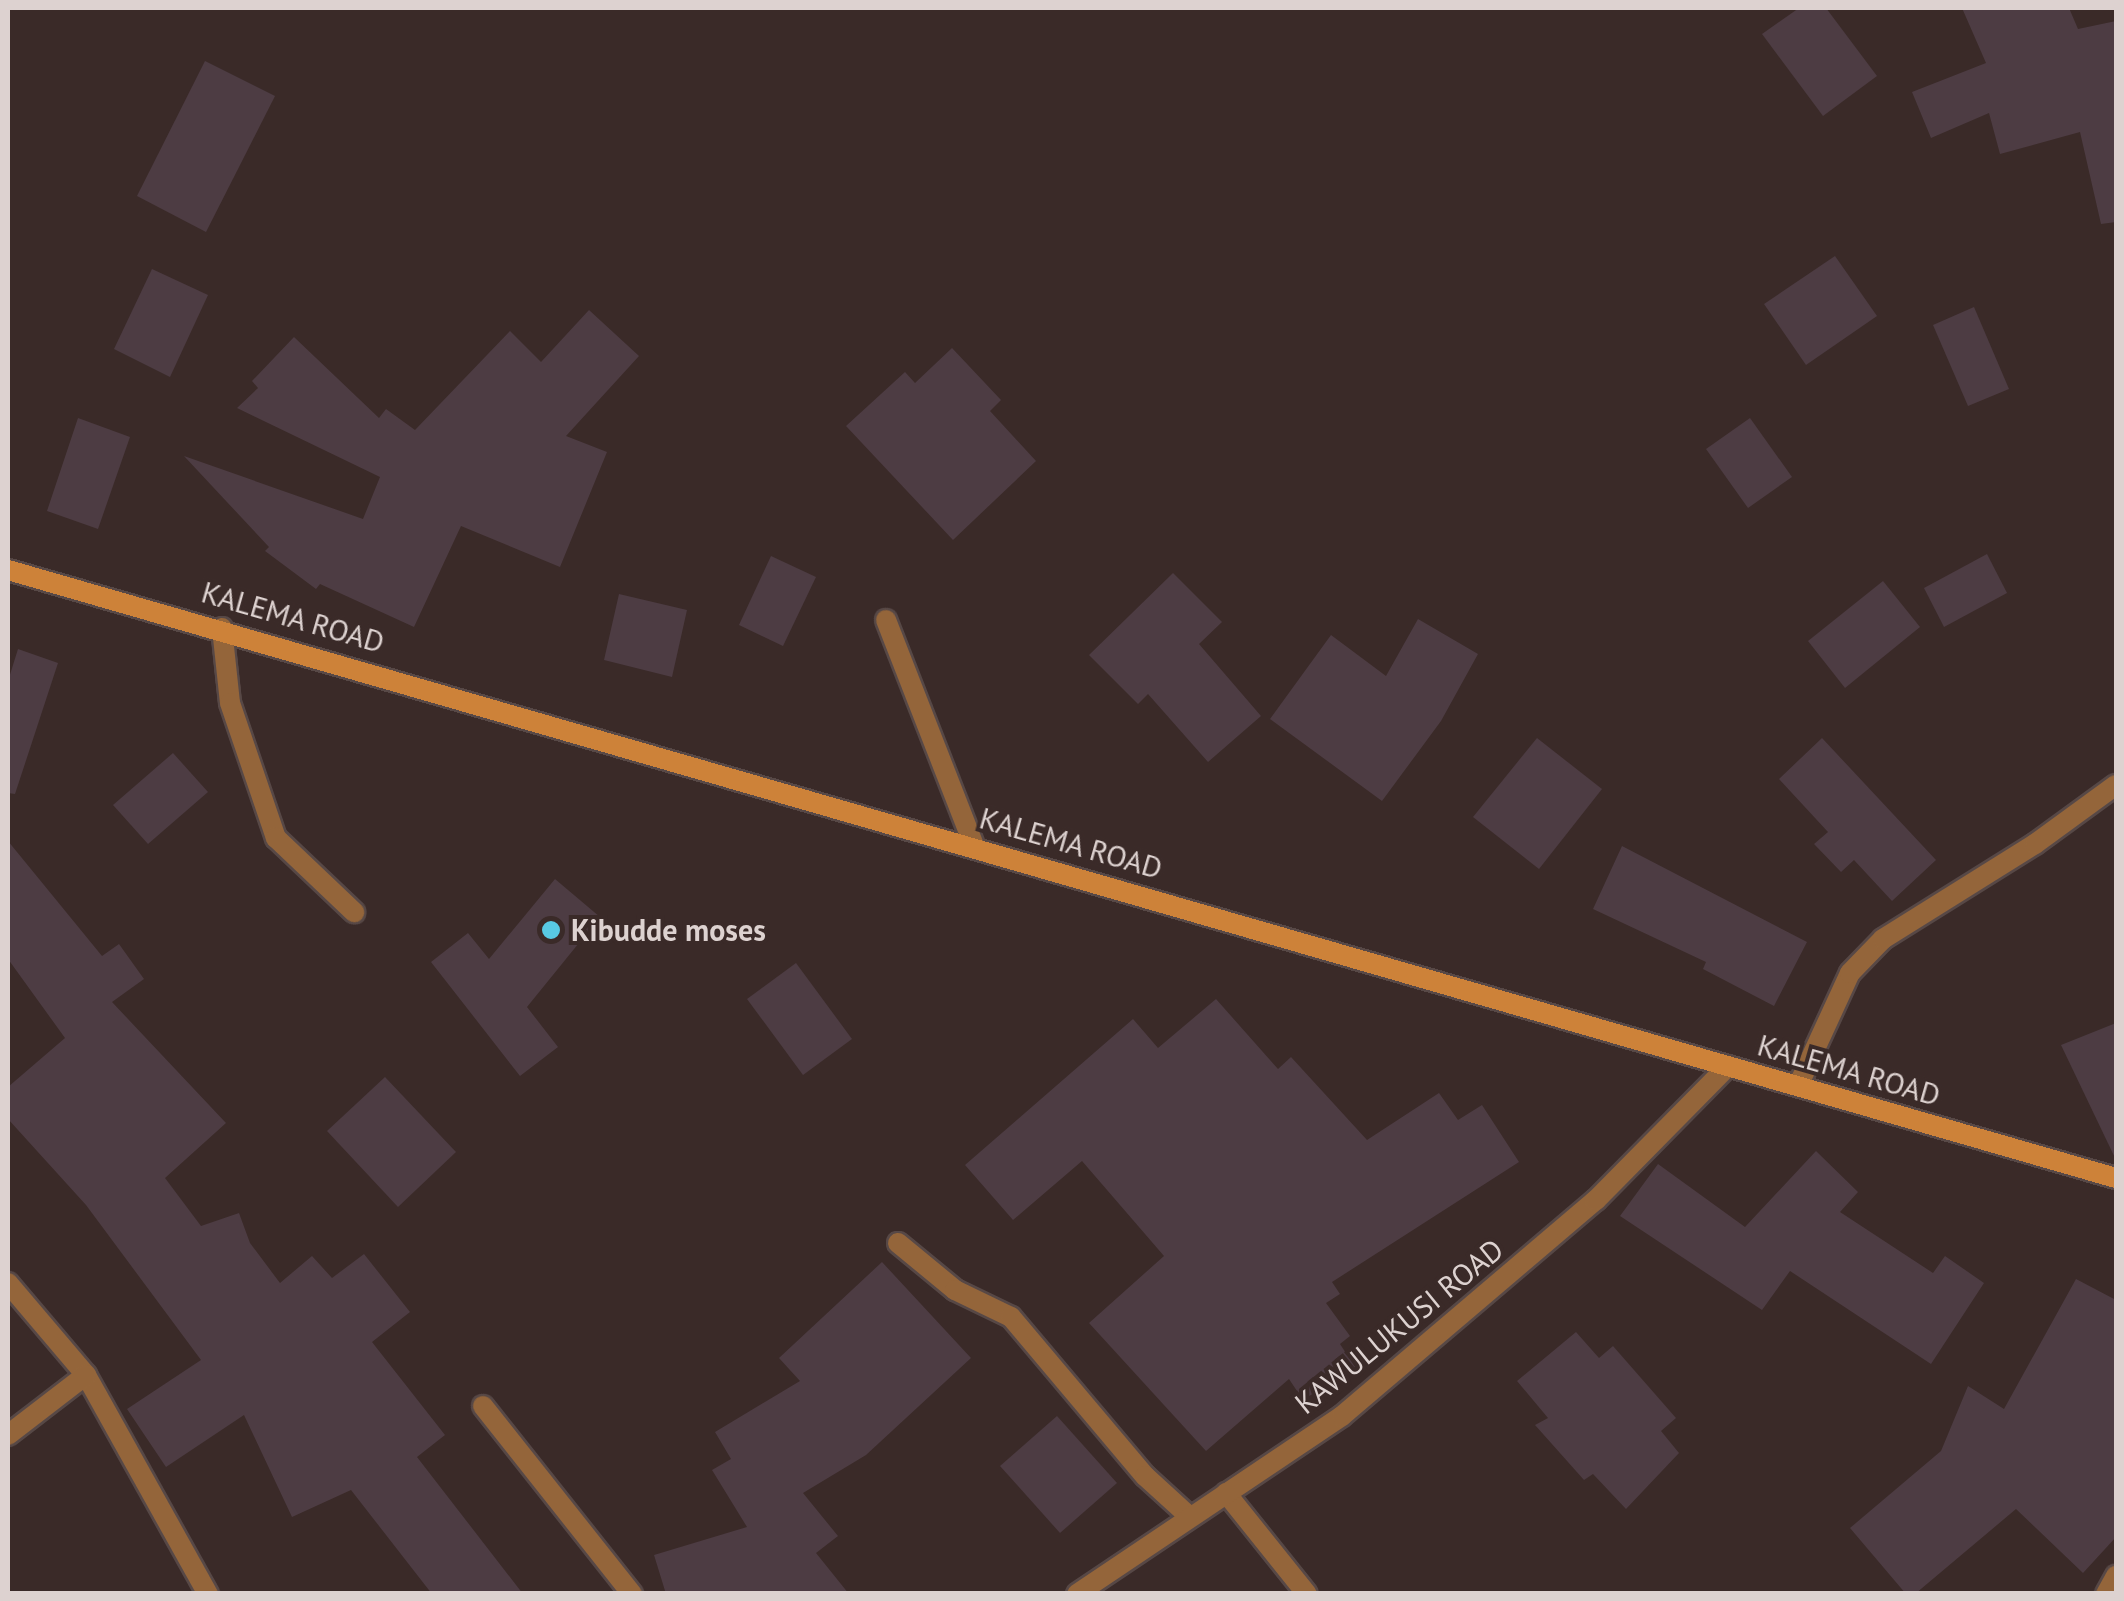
<!DOCTYPE html>
<html>
<head>
<meta charset="utf-8">
<style>
  body { margin:0 }
  #map { position:relative; width:2124px; height:1601px; overflow:hidden; background:#3a2a28; font-family:"PT Sans",sans-serif }
  div>[style] { position:absolute }
  .building>* { inset:0; background:#4d3c43 }
  .roads { filter:drop-shadow(2px 0 #574846) drop-shadow(-2px 0 #574846) drop-shadow(0 2px #574846) drop-shadow(0 -2px #574846) }
  .lane>* { height:20px; margin:-10px; padding:0 10px; transform-origin:10px; border-radius:10px; background:#94653a }
  .street>* { height:20px; margin:-10px; padding:0 10px; transform-origin:10px; border-radius:10px; background:#94653a }
  .secondary>* { height:20px; margin:-10px; padding:0 10px; transform-origin:10px; border-radius:10px; background:#cd8239 }
  .dots>* { width:28px; height:28px; translate:-50% -50%; box-sizing:border-box; border:5px solid #3a2a28; border-radius:50% }
  span { translate:-50% -50%; white-space:nowrap; text-align:center; line-height:1.15; -webkit-text-stroke:8px #3a2a28; paint-order:stroke }
  .street-label { font-size:30px; color:#ddd2d0 }
  .poi-label { font-size:30px; color:#ddd2d0; font-weight:700 }
  .left { translate:0 -50%; text-align:left }
  .frame { position:absolute; inset:0; border:10px solid #ddd2d0; pointer-events:none }
</style>
</head>
<body>
<div id="map">
  <div class="building">
    <div style="clip-path:polygon(1799px 8px,1826px 8px,1877px 76px,1823px 116px,1762px 34px)"></div>
    <div style="clip-path:polygon(1962px 8px,2069px 8px,2078px 29px,2116px 21px,2116px 222px,2101px 224px,2080px 132px,2000px 154px,1989px 113px,1931px 138px,1912px 92px,1986px 63px)"></div>
    <div style="clip-path:polygon(205px 61px,275px 96px,206px 232px,137px 196px)"></div>
    <div style="clip-path:polygon(1835px 256px,1877px 316px,1806px 365px,1764px 304px)"></div>
    <div style="clip-path:polygon(152px 269px,208px 295px,170px 377px,114px 349px)"></div>
    <div style="clip-path:polygon(1974px 307px,2009px 389px,1968px 406px,1933px 325px)"></div>
    <div style="clip-path:polygon(589px 310px,639px 356px,566px 436px,607px 452px,560px 567px,461px 526px,414px 627px,320px 584px,316px 589px,265px 551px,269px 547px,184px 456px,363px 519px,380px 477px,237px 408px,258px 388px,252px 381px,294px 337px,379px 418px,386px 409px,415px 430px,510px 331px,541px 362px)"></div>
    <div style="clip-path:polygon(952px 348px,1001px 400px,990px 411px,1036px 461px,953px 540px,846px 426px,905px 372px,915px 383px)"></div>
    <div style="clip-path:polygon(78px 418px,130px 437px,98px 529px,47px 511px)"></div>
    <div style="clip-path:polygon(1750px 418px,1792px 477px,1748px 508px,1706px 449px)"></div>
    <div style="clip-path:polygon(1987px 554px,2007px 593px,1944px 627px,1924px 588px)"></div>
    <div style="clip-path:polygon(771px 556px,816px 577px,783px 646px,739px 625px)"></div>
    <div style="clip-path:polygon(1173px 573px,1222px 622px,1199px 644px,1261px 716px,1208px 762px,1148px 694px,1138px 704px,1089px 655px)"></div>
    <div style="clip-path:polygon(1883px 581px,1920px 627px,1845px 688px,1808px 641px)"></div>
    <div style="clip-path:polygon(619px 594px,687px 610px,672px 677px,604px 660px)"></div>
    <div style="clip-path:polygon(1418px 619px,1478px 654px,1441px 721px,1382px 801px,1270px 719px,1331px 635px,1386px 676px)"></div>
    <div style="clip-path:polygon(18px 649px,58px 663px,15px 794px,8px 793px,8px 681px)"></div>
    <div style="clip-path:polygon(1537px 738px,1602px 789px,1539px 869px,1473px 817px)"></div>
    <div style="clip-path:polygon(1822px 738px,1936px 860px,1892px 901px,1854px 860px,1841px 872px,1814px 844px,1828px 832px,1779px 779px)"></div>
    <div style="clip-path:polygon(173px 753px,208px 792px,148px 844px,113px 805px)"></div>
    <div style="clip-path:polygon(8px 841px,102px 956px,119px 944px,144px 979px,112px 1002px,226px 1123px,165px 1178px,201px 1226px,239px 1213px,250px 1243px,280px 1283px,312px 1256px,332px 1278px,364px 1254px,410px 1312px,372px 1342px,445px 1435px,417px 1457px,523px 1594px,432px 1594px,351px 1490px,292px 1517px,244px 1415px,166px 1467px,127px 1409px,201px 1360px,86px 1205px,8px 1119px,8px 1087px,65px 1038px,8px 959px)"></div>
    <div style="clip-path:polygon(1622px 846px,1807px 942px,1774px 1006px,1703px 969px,1706px 962px,1593px 909px)"></div>
    <div style="clip-path:polygon(555px 879px,600px 917px,527px 1007px,558px 1047px,520px 1076px,431px 962px,468px 933px,489px 959px)"></div>
    <div style="clip-path:polygon(796px 963px,852px 1039px,803px 1075px,747px 999px)"></div>
    <div style="clip-path:polygon(1216px 999px,1278px 1069px,1291px 1057px,1367px 1140px,1439px 1093px,1458px 1120px,1482px 1105px,1519px 1162px,1332px 1282px,1340px 1294px,1326px 1303px,1350px 1336px,1340px 1344px,1355px 1367px,1303px 1400px,1289px 1379px,1206px 1451px,1089px 1323px,1164px 1256px,1082px 1161px,1013px 1220px,965px 1165px,1133px 1019px,1158px 1048px)"></div>
    <div style="clip-path:polygon(2116px 1023px,2116px 1160px,2061px 1045px)"></div>
    <div style="clip-path:polygon(385px 1077px,456px 1152px,398px 1207px,327px 1131px)"></div>
    <div style="clip-path:polygon(1816px 1151px,1858px 1192px,1840px 1212px,1933px 1273px,1945px 1256px,1984px 1283px,1931px 1364px,1790px 1271px,1762px 1310px,1620px 1216px,1658px 1164px,1745px 1227px)"></div>
    <div style="clip-path:polygon(882px 1262px,971px 1358px,866px 1455px,803px 1493px,838px 1536px,816px 1553px,849px 1594px,666px 1594px,654px 1555px,747px 1527px,712px 1470px,731px 1459px,715px 1432px,800px 1381px,779px 1358px)"></div>
    <div style="clip-path:polygon(2076px 1279px,2116px 1300px,2116px 1537px,2083px 1573px,2016px 1509px,1915px 1594px,1906px 1594px,1850px 1528px,1941px 1451px,1968px 1386px,2004px 1409px)"></div>
    <div style="clip-path:polygon(1576px 1332px,1599px 1358px,1613px 1346px,1676px 1418px,1661px 1431px,1679px 1453px,1626px 1509px,1593px 1474px,1584px 1480px,1535px 1425px,1548px 1418px,1517px 1381px)"></div>
    <div style="clip-path:polygon(1057px 1416px,1117px 1483px,1060px 1533px,1000px 1466px)"></div>
  </div>
  <div class="roads">
    <div class="lane">
      <div style="left:886px;top:620px;width:243px;rotate:68.7deg"></div>
    </div>
    <div class="street">
      <div style="left:222px;top:628px;width:75px;rotate:83.9deg"></div>
      <div style="left:230px;top:703px;width:143px;rotate:71.2deg"></div>
      <div style="left:276px;top:838px;width:108px;rotate:43.5deg"></div>
      <div style="left:1798px;top:1086px;width:124px;rotate:-65.3deg"></div>
      <div style="left:1850px;top:973px;width:47px;rotate:-45.9deg"></div>
      <div style="left:1883px;top:939px;width:179px;rotate:-32deg"></div>
      <div style="left:2035px;top:844px;width:100px;rotate:-36.1deg"></div>
      <div style="left:898px;top:1243px;width:74px;rotate:39.5deg"></div>
      <div style="left:955px;top:1290px;width:62px;rotate:25.7deg"></div>
      <div style="left:1011px;top:1317px;width:208px;rotate:49.9deg"></div>
      <div style="left:1145px;top:1476px;width:61px;rotate:42.3deg"></div>
      <div style="left:8px;top:1283px;width:121px;rotate:49.7deg"></div>
      <div style="left:86px;top:1375px;width:251px;rotate:60.9deg"></div>
      <div style="left:483px;top:1406px;width:240px;rotate:51.6deg"></div>
      <div style="left:8px;top:1435px;width:98px;rotate:-37.6deg"></div>
      <div style="left:1226px;top:1493px;width:129px;rotate:51.3deg"></div>
      <div style="left:1077px;top:1594px;width:319px;rotate:-33.9deg"></div>
      <div style="left:1342px;top:1416px;width:333px;rotate:-40.4deg"></div>
      <div style="left:1596px;top:1200px;width:188px;rotate:-45.4deg"></div>
      <div style="left:2106px;top:1594px;width:21px;rotate:-61deg"></div>
    </div>
    <div class="secondary">
      <div style="left:8px;top:570px;width:2194px;rotate:16.09deg"></div>
    </div>
  </div>
  <div class="dots">
    <div style="left:551px;top:930px;background:#58c9e3"></div>
  </div>
  <div class="street-label">
    <span style="left:293px;top:617px;rotate:16deg">KALEMA ROAD</span>
    <span style="left:1071px;top:843px;rotate:16deg">KALEMA ROAD</span>
    <span style="left:1849px;top:1070px;rotate:16deg">KALEMA ROAD</span>
    <span style="left:1399px;top:1326px;rotate:-39deg">KAWULUKUSI ROAD</span>
  </div>
  <div class="poi-label">
    <span class="left" style="left:571px;top:930px">Kibudde moses</span>
  </div>
  <div class="frame"></div>
</div>
</body>
</html>
